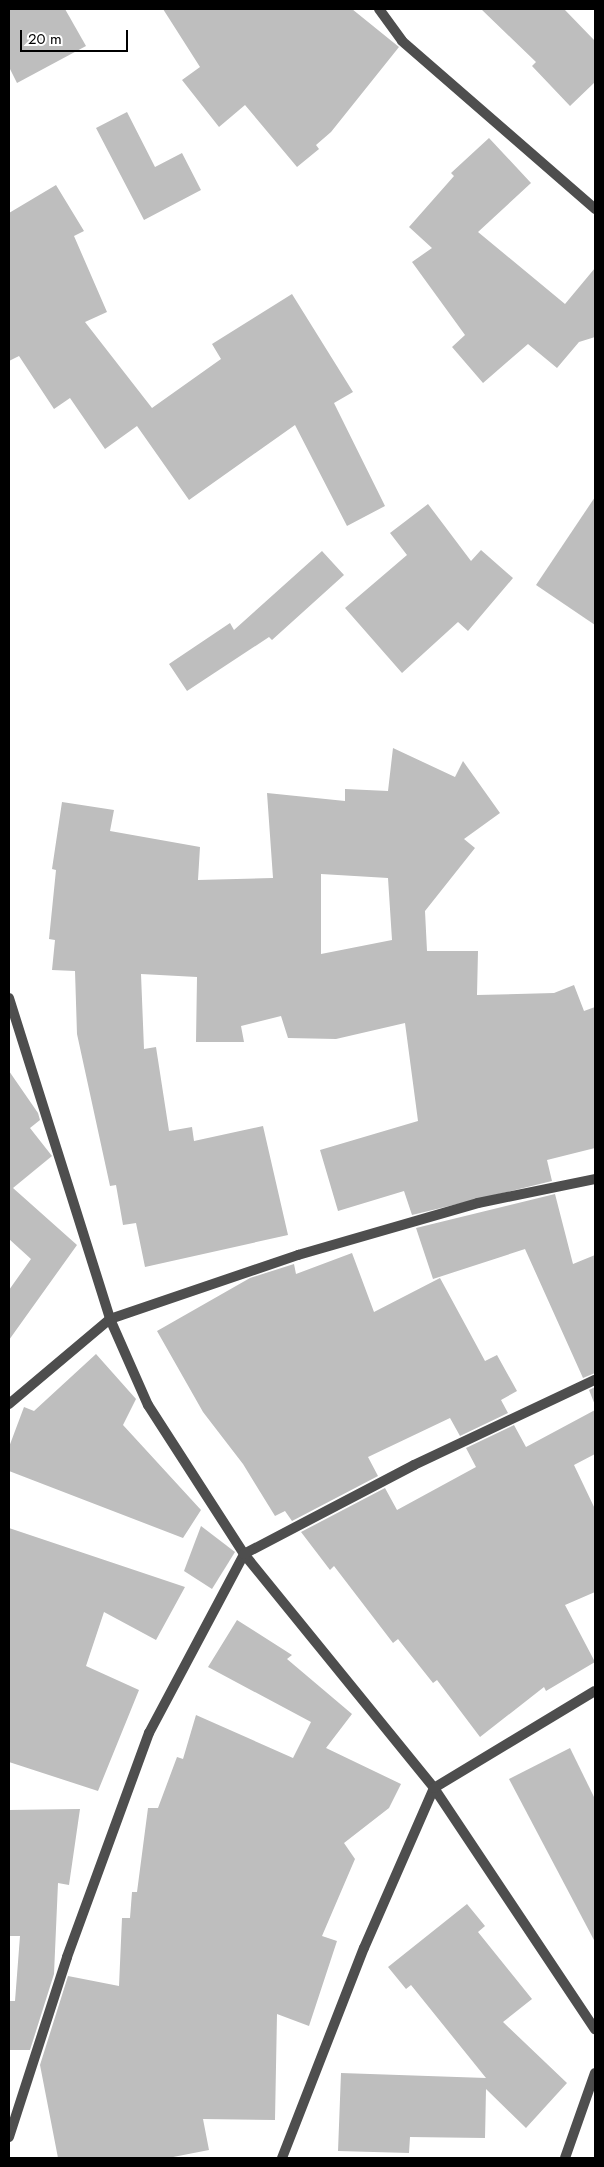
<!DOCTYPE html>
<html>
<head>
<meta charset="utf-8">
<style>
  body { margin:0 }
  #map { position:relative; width:604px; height:2167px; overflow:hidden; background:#fff; font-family:Jost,sans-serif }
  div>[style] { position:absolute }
  .building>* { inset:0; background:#bebebe }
  .street>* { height:10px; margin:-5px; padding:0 5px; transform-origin:5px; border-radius:5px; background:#4e4e4e }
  span { translate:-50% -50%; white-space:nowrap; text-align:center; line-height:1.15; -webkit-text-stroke:4px #fff; paint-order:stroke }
  .frame { position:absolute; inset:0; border:10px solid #000; pointer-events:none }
  .scale { position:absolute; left:20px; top:30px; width:108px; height:22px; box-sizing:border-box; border:2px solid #000; border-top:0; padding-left:6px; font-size:15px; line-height:18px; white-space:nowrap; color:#000; -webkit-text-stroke:4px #fff; paint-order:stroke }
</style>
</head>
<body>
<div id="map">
  <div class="building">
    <div style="clip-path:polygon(9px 9px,65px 9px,86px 46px,17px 83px,9px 67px)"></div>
    <div style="clip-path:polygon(163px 9px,352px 9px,399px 47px,331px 132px,316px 145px,319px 149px,297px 167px,245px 105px,219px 127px,182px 80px,200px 67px)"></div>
    <div style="clip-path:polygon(481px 9px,564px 9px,595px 41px,595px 82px,570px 106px,532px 66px,536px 62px)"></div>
    <div style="clip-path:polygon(127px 112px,155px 167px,182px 153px,201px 190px,144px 220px,96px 128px)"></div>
    <div style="clip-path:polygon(489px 138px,531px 183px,478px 232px,565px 304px,595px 268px,595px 337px,579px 342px,557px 368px,528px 344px,483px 383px,452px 347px,465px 335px,412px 262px,432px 248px,409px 227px,454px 176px,451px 173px)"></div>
    <div style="clip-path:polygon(56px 185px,84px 231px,74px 236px,107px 312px,85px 322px,152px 408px,221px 359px,212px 344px,292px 294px,353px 392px,334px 403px,385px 506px,347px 526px,295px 425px,189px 500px,137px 426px,105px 449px,70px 398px,54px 409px,19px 356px,9px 361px,9px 213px)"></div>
    <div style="clip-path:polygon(595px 497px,595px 625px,536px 585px)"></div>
    <div style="clip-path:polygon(428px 504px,471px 561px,481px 550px,513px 578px,468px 631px,458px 622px,402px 673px,345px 608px,407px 555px,390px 533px)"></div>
    <div style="clip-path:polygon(322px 551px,344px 575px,272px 640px,269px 637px,187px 691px,169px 664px,230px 623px,234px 630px)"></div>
    <div style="clip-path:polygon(evenodd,393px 748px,455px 777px,463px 761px,500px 813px,464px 839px,475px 848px,425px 911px,427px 951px,478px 951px,477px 995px,554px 993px,574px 985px,584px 1011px,595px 1007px,595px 1148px,547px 1160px,552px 1181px,412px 1215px,404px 1191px,338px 1211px,320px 1150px,418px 1121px,405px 1023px,336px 1039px,288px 1038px,281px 1016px,241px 1026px,244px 1042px,196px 1042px,197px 977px,141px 974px,144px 1049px,156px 1047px,169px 1131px,192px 1127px,194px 1141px,263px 1126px,288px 1235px,145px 1267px,136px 1223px,123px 1225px,116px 1185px,110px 1186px,77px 1034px,75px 971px,52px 970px,55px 940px,49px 939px,56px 870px,52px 869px,62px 802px,114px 810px,110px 831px,200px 847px,198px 880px,273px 878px,267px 793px,345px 801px,345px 789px,388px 791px,393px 748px,321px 874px,388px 878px,392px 940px,321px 954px,321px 874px)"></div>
    <div style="clip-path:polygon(9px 1071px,38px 1113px,40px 1120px,30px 1128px,52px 1156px,13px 1188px,77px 1245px,9px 1340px,9px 1290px,31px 1259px,9px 1239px)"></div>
    <div style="clip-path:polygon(555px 1194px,573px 1264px,595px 1255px,595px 1373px,583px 1378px,525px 1249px,433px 1279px,416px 1228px)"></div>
    <div style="clip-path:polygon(352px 1253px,374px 1312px,440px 1278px,485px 1361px,497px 1355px,517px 1391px,501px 1400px,508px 1413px,460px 1436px,450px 1418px,368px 1457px,378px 1476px,292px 1521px,285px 1511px,275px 1516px,243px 1464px,203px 1412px,157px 1331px,250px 1278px,294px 1264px,296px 1274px)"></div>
    <div style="clip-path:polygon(96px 1354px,136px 1399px,123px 1425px,201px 1510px,183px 1538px,9px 1471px,9px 1447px,24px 1407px,34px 1411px)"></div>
    <div style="clip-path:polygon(595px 1387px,595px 1405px,589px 1390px)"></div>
    <div style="clip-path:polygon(595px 1410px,595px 1454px,574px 1465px,595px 1509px,595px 1592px,565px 1605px,595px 1662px,546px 1691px,544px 1687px,480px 1737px,437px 1680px,433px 1683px,398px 1639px,393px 1643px,334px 1566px,330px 1570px,301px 1532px,385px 1488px,397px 1510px,476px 1467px,466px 1448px,514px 1425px,526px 1447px)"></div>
    <div style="clip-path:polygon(201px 1526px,235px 1552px,212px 1589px,184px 1571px)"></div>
    <div style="clip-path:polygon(9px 1528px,185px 1587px,156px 1640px,104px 1612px,86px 1666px,139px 1690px,98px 1791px,9px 1762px)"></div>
    <div style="clip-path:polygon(237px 1620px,292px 1655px,287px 1659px,352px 1714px,326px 1748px,401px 1784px,389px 1808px,344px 1843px,355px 1859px,322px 1936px,337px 1941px,309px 2026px,277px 2014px,275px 2120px,203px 2119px,209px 2150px,168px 2158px,58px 2158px,40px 2065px,68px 1976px,119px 1986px,122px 1918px,130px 1918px,132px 1892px,137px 1892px,148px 1808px,158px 1808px,177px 1757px,183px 1759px,196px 1715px,293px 1758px,311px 1722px,208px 1667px)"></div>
    <div style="clip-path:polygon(570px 1748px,595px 1799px,595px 1942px,509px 1779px)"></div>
    <div style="clip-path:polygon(80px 1809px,69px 1885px,58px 1883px,54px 1974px,30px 2050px,9px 2050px,9px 2001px,15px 2001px,20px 1936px,9px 1936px,9px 1810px)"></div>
    <div style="clip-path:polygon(467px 1904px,485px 1926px,478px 1932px,532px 1999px,503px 2022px,567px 2083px,526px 2128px,486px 2089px,485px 2138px,410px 2137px,409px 2153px,338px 2151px,341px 2073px,486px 2078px,411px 1985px,406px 1989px,388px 1967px)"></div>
  </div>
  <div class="street">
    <div style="left:379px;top:9px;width:39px;rotate:54deg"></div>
    <div style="left:402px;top:41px;width:256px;rotate:41deg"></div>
    <div style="left:9px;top:998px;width:337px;rotate:72.5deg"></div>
    <div style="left:110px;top:1319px;width:94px;rotate:66.2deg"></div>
    <div style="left:148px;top:1405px;width:177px;rotate:57.2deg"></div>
    <div style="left:244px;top:1554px;width:301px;rotate:50.9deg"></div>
    <div style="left:434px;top:1788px;width:290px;rotate:56.3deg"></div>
    <div style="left:9px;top:1404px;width:132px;rotate:-40.1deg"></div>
    <div style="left:110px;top:1319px;width:199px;rotate:-18.8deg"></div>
    <div style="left:298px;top:1255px;width:187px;rotate:-16.1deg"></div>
    <div style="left:478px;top:1203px;width:119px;rotate:-11.6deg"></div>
    <div style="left:9px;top:2137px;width:189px;rotate:-72.1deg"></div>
    <div style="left:67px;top:1957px;width:239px;rotate:-69.9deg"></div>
    <div style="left:149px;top:1733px;width:203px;rotate:-62deg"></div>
    <div style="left:244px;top:1554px;width:192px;rotate:-27.6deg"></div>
    <div style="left:414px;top:1465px;width:200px;rotate:-25.2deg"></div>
    <div style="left:282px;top:2158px;width:225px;rotate:-68.7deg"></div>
    <div style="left:364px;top:1948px;width:175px;rotate:-66.4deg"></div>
    <div style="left:434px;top:1788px;width:188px;rotate:-31.1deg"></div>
    <div style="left:565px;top:2158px;width:90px;rotate:-70.6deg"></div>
  </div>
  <div class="frame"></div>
  <div class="scale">20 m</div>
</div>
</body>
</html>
